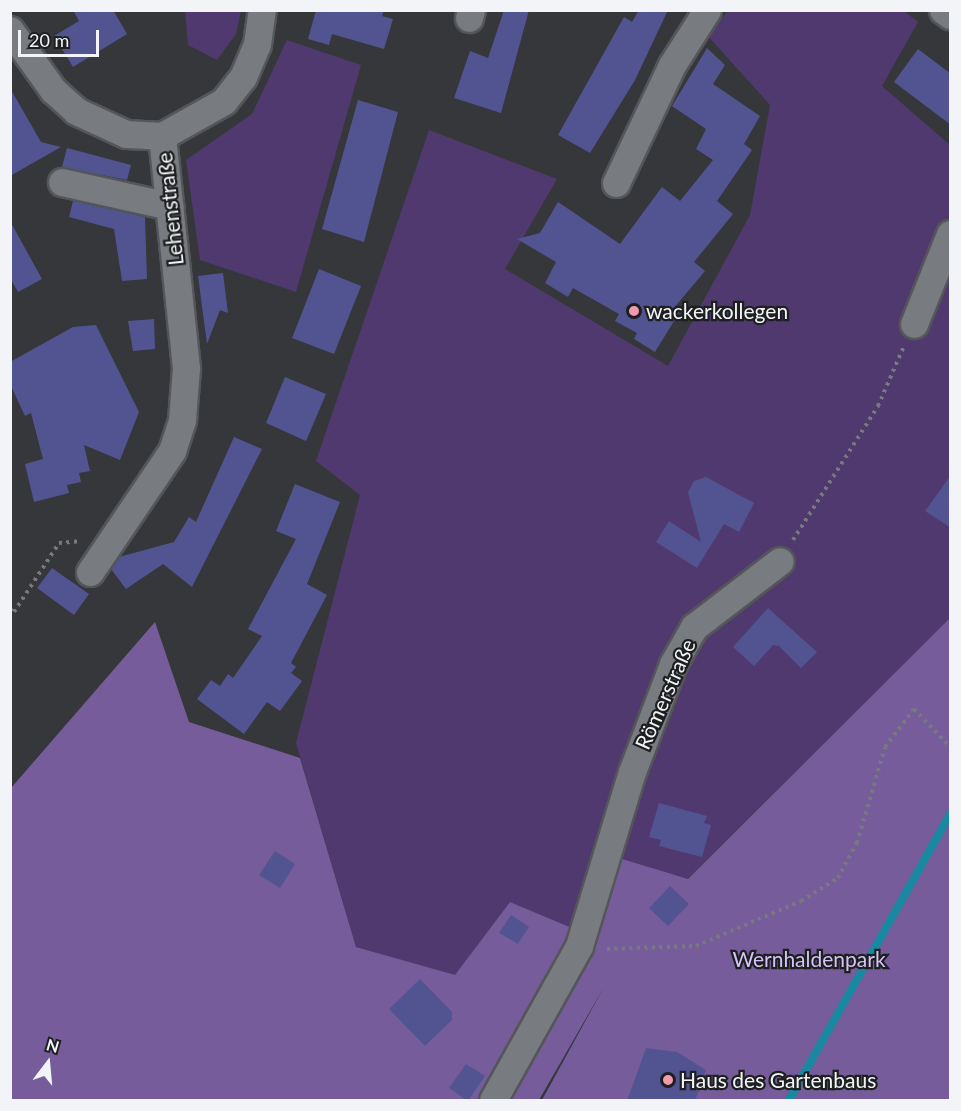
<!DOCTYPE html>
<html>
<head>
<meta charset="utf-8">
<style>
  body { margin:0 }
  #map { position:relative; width:961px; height:1111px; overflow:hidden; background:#35373b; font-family:Lato,sans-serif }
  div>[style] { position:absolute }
  .green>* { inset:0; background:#50396e }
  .forest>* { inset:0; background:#765c9a }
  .stream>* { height:8px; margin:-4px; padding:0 4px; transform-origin:4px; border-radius:4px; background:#1889a0 }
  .building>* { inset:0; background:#525491 }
  .path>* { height:4px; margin-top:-2px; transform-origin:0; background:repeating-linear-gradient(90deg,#78797d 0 3px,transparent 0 7.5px) }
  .roads { filter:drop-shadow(2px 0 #545659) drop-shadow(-2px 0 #545659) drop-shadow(0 2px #545659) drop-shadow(0 -2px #545659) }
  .minor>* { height:27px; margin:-13.5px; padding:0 13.5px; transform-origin:13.5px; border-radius:13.5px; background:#787b7f }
  .dots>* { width:16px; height:16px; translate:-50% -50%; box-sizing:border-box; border:3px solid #1d1f20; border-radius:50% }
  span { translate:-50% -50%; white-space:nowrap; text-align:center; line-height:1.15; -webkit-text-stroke:4.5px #1d1f20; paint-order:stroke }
  .street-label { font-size:21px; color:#f3f4f7 }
  .poi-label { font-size:21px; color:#f3f4f7 }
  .left { translate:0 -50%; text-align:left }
  .park-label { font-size:21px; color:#d6c2f8 }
  .frame { position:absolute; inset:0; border:12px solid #f3f4f7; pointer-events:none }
  .north { position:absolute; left:18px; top:1033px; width:60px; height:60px; -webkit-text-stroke:4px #1d1f20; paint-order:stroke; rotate:16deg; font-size:16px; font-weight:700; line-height:24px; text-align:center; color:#f3f4f7 }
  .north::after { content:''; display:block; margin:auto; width:21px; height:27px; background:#f3f4f7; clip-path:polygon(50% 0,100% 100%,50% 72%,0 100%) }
  .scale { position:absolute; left:18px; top:30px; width:81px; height:27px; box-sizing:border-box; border:3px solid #f3f4f7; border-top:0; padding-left:8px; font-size:18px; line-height:21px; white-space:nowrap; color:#f3f4f7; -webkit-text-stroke:4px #1d1f20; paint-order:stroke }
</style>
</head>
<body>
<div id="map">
  <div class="green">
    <div style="clip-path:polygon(185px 11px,241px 11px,236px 34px,217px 60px,188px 45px)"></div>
    <div style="clip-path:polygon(728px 11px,904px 11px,918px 22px,882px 86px,950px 145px,950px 618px,688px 879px,666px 873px,572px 928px,510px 902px,455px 976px,356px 947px,296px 743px,360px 495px,316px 461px,429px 130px,557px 179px,505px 269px,668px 366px,750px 215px,770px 105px,707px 35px)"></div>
    <div style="clip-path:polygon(287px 40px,361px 65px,296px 292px,200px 260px,186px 160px,252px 114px)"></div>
  </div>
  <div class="forest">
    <div style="clip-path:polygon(950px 618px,950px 1100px,542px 1100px,604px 987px,539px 1100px,11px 1100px,11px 788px,155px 622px,189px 722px,300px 758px,356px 947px,455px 975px,510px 902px,572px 928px,599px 852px,688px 879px)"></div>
  </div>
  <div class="stream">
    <div style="left:789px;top:1100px;width:328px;rotate:-60.6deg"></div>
  </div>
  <div class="building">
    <div style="clip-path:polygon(73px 10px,113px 10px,127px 34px,73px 67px,54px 36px,79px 21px)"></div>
    <div style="clip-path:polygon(316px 10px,384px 10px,382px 16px,393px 19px,384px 49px,332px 34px,329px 45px,308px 39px)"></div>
    <div style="clip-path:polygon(504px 10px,529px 10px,501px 113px,454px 98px,470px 51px,488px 58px)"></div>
    <div style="clip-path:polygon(639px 10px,668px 10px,635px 80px,590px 153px,558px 135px,624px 17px,632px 22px)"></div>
    <div style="clip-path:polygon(707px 48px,725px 65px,713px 84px,760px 116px,744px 144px,752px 150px,717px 201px,733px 214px,694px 262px,705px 271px,673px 309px,679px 313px,655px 352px,634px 339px,637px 333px,615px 321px,619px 314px,573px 288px,568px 297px,545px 283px,556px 262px,517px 239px,540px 233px,558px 202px,620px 244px,662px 187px,680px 201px,713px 160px,696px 149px,706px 129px,672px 106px)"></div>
    <div style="clip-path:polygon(918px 49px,951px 74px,951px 125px,894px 82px)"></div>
    <div style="clip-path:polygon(10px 88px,41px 142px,61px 147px,10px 176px)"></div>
    <div style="clip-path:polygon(358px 100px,398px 112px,364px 242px,322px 229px)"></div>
    <div style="clip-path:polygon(67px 148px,131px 165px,127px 180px,62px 167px)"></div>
    <div style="clip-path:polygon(73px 201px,145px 217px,147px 279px,122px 281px,114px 229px,69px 217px)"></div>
    <div style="clip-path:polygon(10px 221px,42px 279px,18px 292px,10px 278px)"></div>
    <div style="clip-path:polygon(319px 269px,361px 286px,334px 354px,292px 338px)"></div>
    <div style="clip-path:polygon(223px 273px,228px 313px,220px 310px,207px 344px,198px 276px)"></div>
    <div style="clip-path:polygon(154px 319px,155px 349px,133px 351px,128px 321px)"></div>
    <div style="clip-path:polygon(96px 325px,139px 412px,120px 460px,84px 445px,90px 471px,79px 473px,81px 482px,67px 485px,69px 493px,34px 502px,25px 464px,43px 459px,31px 413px,25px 416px,10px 384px,10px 362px,73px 327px)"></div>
    <div style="clip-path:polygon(285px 377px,326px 394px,306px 441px,266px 423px)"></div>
    <div style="clip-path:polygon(234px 437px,262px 449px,192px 587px,163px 564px,126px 589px,111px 569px,119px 557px,174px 542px,189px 517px,196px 522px)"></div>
    <div style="clip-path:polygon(951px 475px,951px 528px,925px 511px)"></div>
    <div style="clip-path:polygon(706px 477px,754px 503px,739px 532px,724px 524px,697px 568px,656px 542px,669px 521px,701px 542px,688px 492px,694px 481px)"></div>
    <div style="clip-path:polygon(295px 484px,340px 502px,307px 584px,327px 595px,291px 663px,296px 667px,291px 673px,302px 681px,280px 711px,267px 702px,244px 734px,197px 699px,211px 680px,220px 686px,228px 674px,233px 678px,262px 636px,248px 629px,296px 539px,276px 531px)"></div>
    <div style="clip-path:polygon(52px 568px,89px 594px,74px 615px,37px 588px)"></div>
    <div style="clip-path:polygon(768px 608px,817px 652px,801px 668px,779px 646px,773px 645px,754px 666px,733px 647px)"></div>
    <div style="clip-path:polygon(659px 803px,707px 816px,704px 823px,711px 825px,702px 857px,659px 846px,661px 840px,649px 837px)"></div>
    <div style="clip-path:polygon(275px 851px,295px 864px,280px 888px,259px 875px)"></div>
    <div style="clip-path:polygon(670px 886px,689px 904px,668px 926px,649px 908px)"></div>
    <div style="clip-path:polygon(511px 915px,529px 927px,518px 944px,499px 933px)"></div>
    <div style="clip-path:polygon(420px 979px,452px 1012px,452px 1020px,425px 1046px,389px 1009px)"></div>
    <div style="clip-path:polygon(646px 1048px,677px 1052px,706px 1070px,695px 1101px,627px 1101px)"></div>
    <div style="clip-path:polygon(466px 1064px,485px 1076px,468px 1101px,449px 1088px)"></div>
  </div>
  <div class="path">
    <div style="left:793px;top:540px;width:159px;rotate:-57.6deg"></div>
    <div style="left:878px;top:406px;width:65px;rotate:-66.6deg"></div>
    <div style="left:10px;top:609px;width:5px;rotate:37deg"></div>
    <div style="left:14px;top:612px;width:82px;rotate:-56.9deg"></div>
    <div style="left:59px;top:543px;width:21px;rotate:-5deg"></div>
    <div style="left:607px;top:949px;width:89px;rotate:-1.9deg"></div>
    <div style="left:696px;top:946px;width:114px;rotate:-23.2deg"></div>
    <div style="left:801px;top:901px;width:44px;rotate:-31.9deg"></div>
    <div style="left:838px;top:878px;width:40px;rotate:-62deg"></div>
    <div style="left:857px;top:843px;width:100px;rotate:-73.7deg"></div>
    <div style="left:885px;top:747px;width:48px;rotate:-52.7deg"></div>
    <div style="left:914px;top:709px;width:52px;rotate:46.5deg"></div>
  </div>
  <div class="roads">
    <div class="minor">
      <div style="left:943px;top:10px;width:9px;rotate:36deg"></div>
      <div style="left:469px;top:18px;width:8px;rotate:-76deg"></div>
      <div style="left:10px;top:30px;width:74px;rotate:54.4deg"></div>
      <div style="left:53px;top:90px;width:31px;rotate:42deg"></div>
      <div style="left:76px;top:111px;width:55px;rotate:24.7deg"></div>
      <div style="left:126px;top:134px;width:36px;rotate:3deg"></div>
      <div style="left:162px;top:136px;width:71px;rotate:-29.4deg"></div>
      <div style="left:224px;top:101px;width:31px;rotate:-52deg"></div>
      <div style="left:243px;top:77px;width:36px;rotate:-67deg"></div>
      <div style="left:257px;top:44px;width:34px;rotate:-82deg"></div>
      <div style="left:62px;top:182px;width:110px;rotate:12.6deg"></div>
      <div style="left:616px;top:183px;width:131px;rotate:-64.6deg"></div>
      <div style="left:672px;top:65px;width:65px;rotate:-57.5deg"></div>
      <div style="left:914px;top:324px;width:97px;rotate:-68.2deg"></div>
      <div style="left:90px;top:572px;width:146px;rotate:-55.9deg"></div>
      <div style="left:172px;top:451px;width:33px;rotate:-72deg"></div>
      <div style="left:182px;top:420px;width:52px;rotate:-85.6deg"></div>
      <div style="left:186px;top:368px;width:233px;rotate:-95.9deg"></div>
      <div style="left:493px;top:1100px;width:176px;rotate:-60.8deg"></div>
      <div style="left:579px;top:946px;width:182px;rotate:-73.1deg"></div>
      <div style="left:632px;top:772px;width:116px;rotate:-69.2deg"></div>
      <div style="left:673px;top:664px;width:43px;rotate:-60.4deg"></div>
      <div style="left:694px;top:627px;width:108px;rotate:-37.5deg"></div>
    </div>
  </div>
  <div class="dots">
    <div style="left:634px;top:311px;background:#f39aac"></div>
    <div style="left:668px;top:1080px;background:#f39aac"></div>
  </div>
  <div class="street-label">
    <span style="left:170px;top:209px;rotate:-96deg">Lehenstraße</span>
    <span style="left:665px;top:694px;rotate:-66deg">Römerstraße</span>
  </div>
  <div class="poi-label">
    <span class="left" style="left:646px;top:311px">wackerkollegen</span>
    <span class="left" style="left:680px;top:1080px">Haus des Gartenbaus</span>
  </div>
  <div class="park-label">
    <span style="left:809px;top:959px">Wernhaldenpark</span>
  </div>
  <div class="frame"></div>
  <div class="north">N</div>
  <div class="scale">20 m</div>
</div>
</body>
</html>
